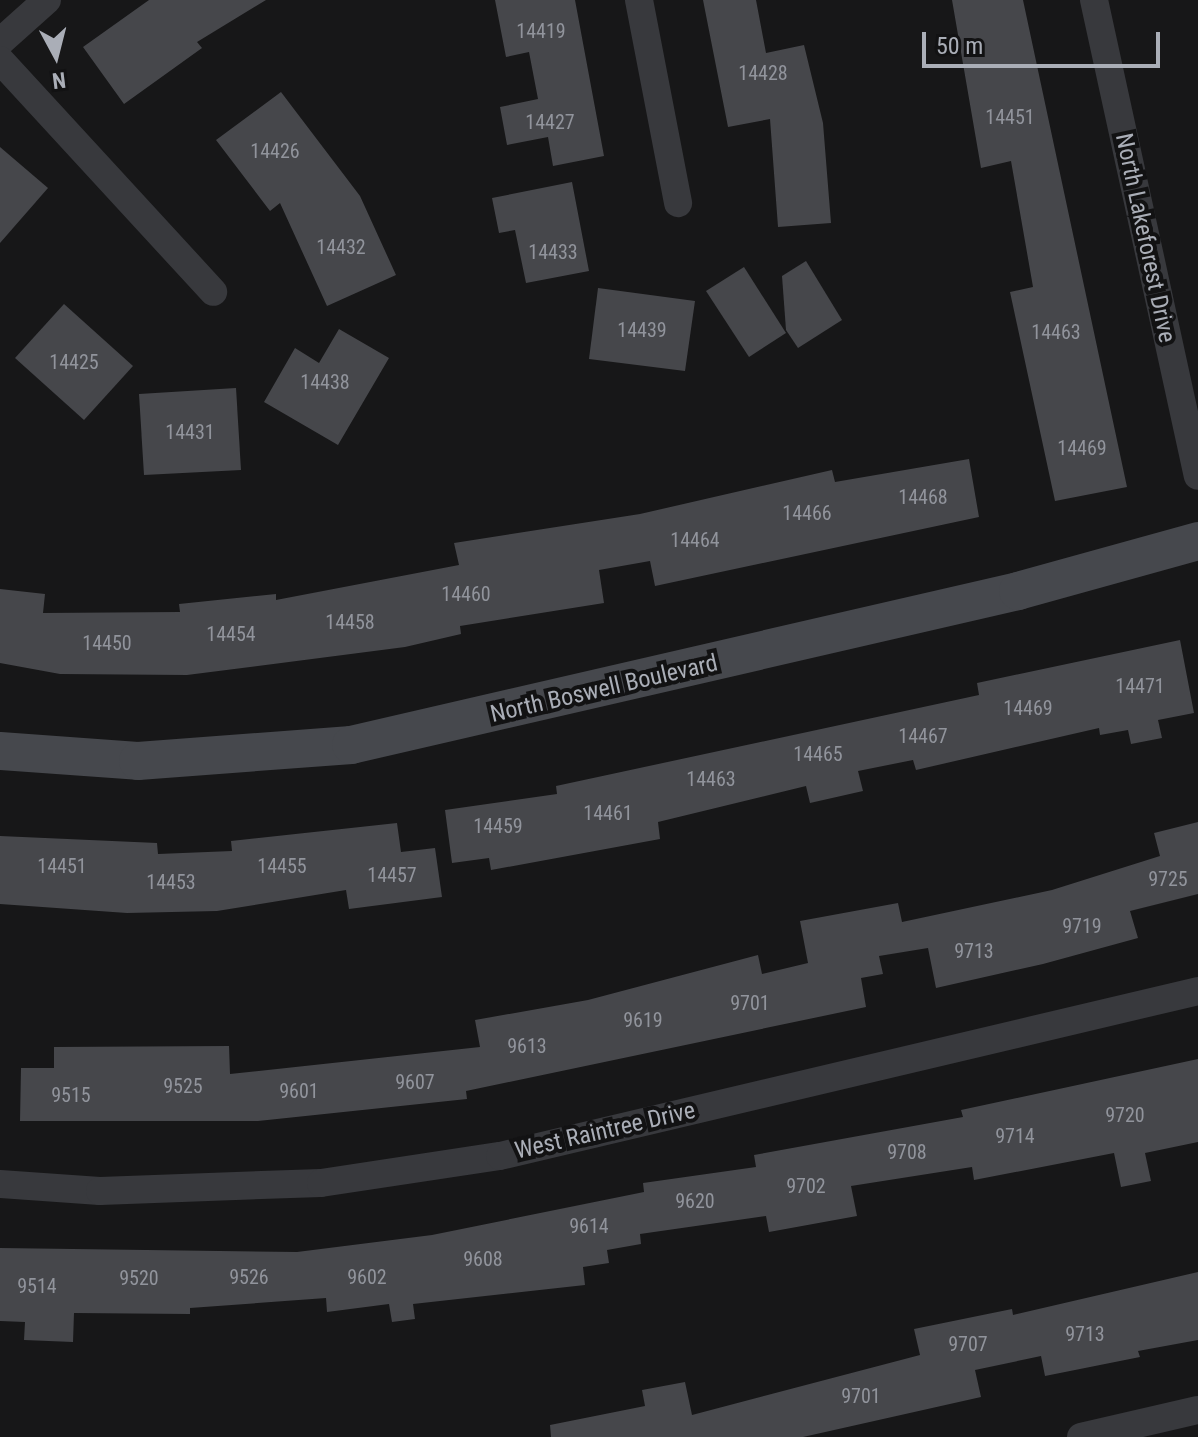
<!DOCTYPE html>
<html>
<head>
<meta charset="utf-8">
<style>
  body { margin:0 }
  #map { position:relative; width:1198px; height:1437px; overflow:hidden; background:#171718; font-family:"Roboto Condensed",sans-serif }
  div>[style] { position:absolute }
  .building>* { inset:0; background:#46474b }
  .street>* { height:28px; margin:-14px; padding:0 14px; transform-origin:14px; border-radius:14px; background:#38393d }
  .secondary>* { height:38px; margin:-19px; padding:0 19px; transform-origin:19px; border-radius:19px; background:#46484d }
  span { translate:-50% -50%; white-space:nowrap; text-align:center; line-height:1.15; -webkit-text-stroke:8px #121213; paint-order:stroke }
  .number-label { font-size:20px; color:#91949c }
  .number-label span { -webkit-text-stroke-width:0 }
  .street-label { font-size:24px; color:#aaaeb7 }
  .north { position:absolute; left:16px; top:16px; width:80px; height:80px; -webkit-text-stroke:6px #121213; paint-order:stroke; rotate:173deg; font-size:22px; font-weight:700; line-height:32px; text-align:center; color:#aaaeb7 }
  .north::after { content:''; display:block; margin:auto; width:28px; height:36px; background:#aaaeb7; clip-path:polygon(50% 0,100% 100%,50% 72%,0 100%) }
  .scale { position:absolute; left:922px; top:32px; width:238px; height:36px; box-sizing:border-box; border:4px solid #aaaeb7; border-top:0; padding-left:10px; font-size:24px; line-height:28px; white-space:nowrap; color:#aaaeb7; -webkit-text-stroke:6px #121213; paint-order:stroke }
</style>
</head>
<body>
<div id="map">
  <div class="building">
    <div style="clip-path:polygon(149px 0,266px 0,197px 42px,202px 48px,124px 104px,83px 47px)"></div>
    <div style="clip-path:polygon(495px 0,575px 0,604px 156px,553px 166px,548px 137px,507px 145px,500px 107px,538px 99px,529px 52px,506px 57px)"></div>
    <div style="clip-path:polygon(703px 0,756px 0,766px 53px,804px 45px,823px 123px,831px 223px,778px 227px,770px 119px,728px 127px)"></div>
    <div style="clip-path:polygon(952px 0,1023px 0,1127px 487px,1055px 501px,1010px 292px,1033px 287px,1011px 161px,981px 168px)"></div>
    <div style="clip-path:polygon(281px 92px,360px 196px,396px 275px,327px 306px,280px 203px,270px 211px,216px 140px)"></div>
    <div style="clip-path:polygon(0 147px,48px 188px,0 243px)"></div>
    <div style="clip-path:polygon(572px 182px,589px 271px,526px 283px,515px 230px,499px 233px,492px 198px)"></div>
    <div style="clip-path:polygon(806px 261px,842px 320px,798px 348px,786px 330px,782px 276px)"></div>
    <div style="clip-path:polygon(744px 267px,786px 333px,749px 357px,706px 291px)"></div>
    <div style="clip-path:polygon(598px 288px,695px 301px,685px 371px,589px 359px)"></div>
    <div style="clip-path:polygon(64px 304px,133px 366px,84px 420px,15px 358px)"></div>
    <div style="clip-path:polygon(339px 329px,389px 358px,338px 445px,264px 402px,295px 348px,319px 363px)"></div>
    <div style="clip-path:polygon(236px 388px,241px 470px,144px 475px,139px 394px)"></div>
    <div style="clip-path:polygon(969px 459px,979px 517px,655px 586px,650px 561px,599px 570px,604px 603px,460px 626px,461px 634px,405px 647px,187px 675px,60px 674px,0 663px,0 589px,45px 594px,43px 613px,180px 612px,179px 604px,276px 594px,276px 600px,459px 565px,454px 543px,640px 514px,832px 470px,835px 482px)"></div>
    <div style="clip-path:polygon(1180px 640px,1194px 713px,1158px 720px,1162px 738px,1131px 744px,1128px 730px,1100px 735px,1099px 728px,916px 770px,913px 760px,858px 771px,863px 791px,810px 803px,806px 786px,658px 822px,660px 839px,491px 870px,489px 858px,452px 863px,445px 810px,557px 794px,556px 786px,979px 695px,977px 683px)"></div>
    <div style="clip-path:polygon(1198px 822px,1198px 894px,1130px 911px,1138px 938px,1043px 964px,936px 988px,928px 948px,879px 956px,883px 974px,861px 978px,866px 1007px,466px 1091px,467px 1099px,258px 1121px,20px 1121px,21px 1068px,54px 1068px,54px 1047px,229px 1046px,230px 1074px,480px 1047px,475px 1020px,588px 1000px,758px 955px,762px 974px,808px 963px,800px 921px,898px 903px,902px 922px,1052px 890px,1160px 856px,1154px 833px)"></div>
    <div style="clip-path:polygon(397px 823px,401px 852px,435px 848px,442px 897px,349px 909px,346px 890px,217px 911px,127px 913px,0 904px,0 836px,157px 843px,158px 854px,232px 851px,231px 841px)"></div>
    <div style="clip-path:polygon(1198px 1059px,1198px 1142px,1145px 1153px,1151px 1181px,1121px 1187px,1114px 1153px,974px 1180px,972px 1167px,851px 1186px,857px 1216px,769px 1232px,766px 1216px,640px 1234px,641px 1244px,607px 1250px,609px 1263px,583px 1267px,585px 1285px,413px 1304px,415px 1319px,392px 1322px,389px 1304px,327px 1312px,326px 1298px,190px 1308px,190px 1314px,74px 1313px,73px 1342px,24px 1340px,25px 1322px,0 1321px,0 1248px,297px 1252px,432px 1235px,644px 1192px,643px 1183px,756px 1167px,754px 1155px,963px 1117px,961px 1110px)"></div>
    <div style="clip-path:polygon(1198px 1272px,1198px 1340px,1138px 1351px,1140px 1357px,1045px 1376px,1041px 1356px,975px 1370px,981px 1397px,803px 1437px,551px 1437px,550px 1425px,645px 1406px,642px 1390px,685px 1382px,692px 1415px,920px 1355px,914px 1329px,1012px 1309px,1013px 1315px)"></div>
  </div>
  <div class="street">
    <div style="left:639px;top:0;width:207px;rotate:79.1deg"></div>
    <div style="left:1094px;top:0;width:487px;rotate:77.7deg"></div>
    <div style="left:0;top:42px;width:63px;rotate:-41.8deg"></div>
    <div style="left:0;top:60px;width:315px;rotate:47.4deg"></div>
    <div style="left:0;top:1184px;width:100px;rotate:4deg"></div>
    <div style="left:100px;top:1191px;width:221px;rotate:-2.1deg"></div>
    <div style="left:321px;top:1183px;width:181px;rotate:-8.6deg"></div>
    <div style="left:500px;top:1156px;width:717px;rotate:-13.3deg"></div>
    <div style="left:1081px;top:1437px;width:120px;rotate:-13deg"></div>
  </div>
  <div class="secondary">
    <div style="left:0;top:751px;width:138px;rotate:4.1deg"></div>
    <div style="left:138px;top:761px;width:214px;rotate:-4.3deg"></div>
    <div style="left:351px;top:745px;width:685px;rotate:-13deg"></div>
    <div style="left:1018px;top:591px;width:187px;rotate:-15.5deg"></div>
  </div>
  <div class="number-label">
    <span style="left:541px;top:31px">14419</span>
    <span style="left:763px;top:73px">14428</span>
    <span style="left:1010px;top:117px">14451</span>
    <span style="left:550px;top:122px">14427</span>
    <span style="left:275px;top:151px">14426</span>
    <span style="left:341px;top:247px">14432</span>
    <span style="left:553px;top:252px">14433</span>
    <span style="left:642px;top:330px">14439</span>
    <span style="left:1056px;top:332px">14463</span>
    <span style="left:74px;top:362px">14425</span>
    <span style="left:325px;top:382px">14438</span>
    <span style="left:190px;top:432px">14431</span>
    <span style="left:1082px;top:448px">14469</span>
    <span style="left:923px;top:497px">14468</span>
    <span style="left:807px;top:513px">14466</span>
    <span style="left:695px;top:540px">14464</span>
    <span style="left:466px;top:594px">14460</span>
    <span style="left:350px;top:622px">14458</span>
    <span style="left:231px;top:634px">14454</span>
    <span style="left:107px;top:643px">14450</span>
    <span style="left:1140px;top:686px">14471</span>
    <span style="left:1028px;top:708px">14469</span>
    <span style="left:923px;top:736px">14467</span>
    <span style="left:818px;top:754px">14465</span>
    <span style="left:711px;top:779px">14463</span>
    <span style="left:608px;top:813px">14461</span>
    <span style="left:498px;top:826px">14459</span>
    <span style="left:62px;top:866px">14451</span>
    <span style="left:282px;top:866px">14455</span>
    <span style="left:392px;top:875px">14457</span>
    <span style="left:1168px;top:879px">9725</span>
    <span style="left:171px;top:882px">14453</span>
    <span style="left:1082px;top:926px">9719</span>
    <span style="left:974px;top:951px">9713</span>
    <span style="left:750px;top:1003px">9701</span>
    <span style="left:643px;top:1020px">9619</span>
    <span style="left:527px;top:1046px">9613</span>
    <span style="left:415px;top:1082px">9607</span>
    <span style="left:183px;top:1086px">9525</span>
    <span style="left:299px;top:1091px">9601</span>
    <span style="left:71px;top:1095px">9515</span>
    <span style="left:1125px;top:1115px">9720</span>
    <span style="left:1015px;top:1136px">9714</span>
    <span style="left:907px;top:1152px">9708</span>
    <span style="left:806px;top:1186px">9702</span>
    <span style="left:695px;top:1201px">9620</span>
    <span style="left:589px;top:1226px">9614</span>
    <span style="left:483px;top:1259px">9608</span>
    <span style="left:249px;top:1277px">9526</span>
    <span style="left:367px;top:1277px">9602</span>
    <span style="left:139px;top:1278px">9520</span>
    <span style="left:37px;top:1286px">9514</span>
    <span style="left:1085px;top:1334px">9713</span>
    <span style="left:968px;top:1344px">9707</span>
    <span style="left:861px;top:1396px">9701</span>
  </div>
  <div class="street-label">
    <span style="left:1145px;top:238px;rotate:78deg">North Lakeforest Drive</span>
    <span style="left:604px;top:689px;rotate:-13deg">North Boswell Boulevard</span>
    <span style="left:605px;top:1131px;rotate:-13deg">West Raintree Drive</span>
  </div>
  <div class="north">N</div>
  <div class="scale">50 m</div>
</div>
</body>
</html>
